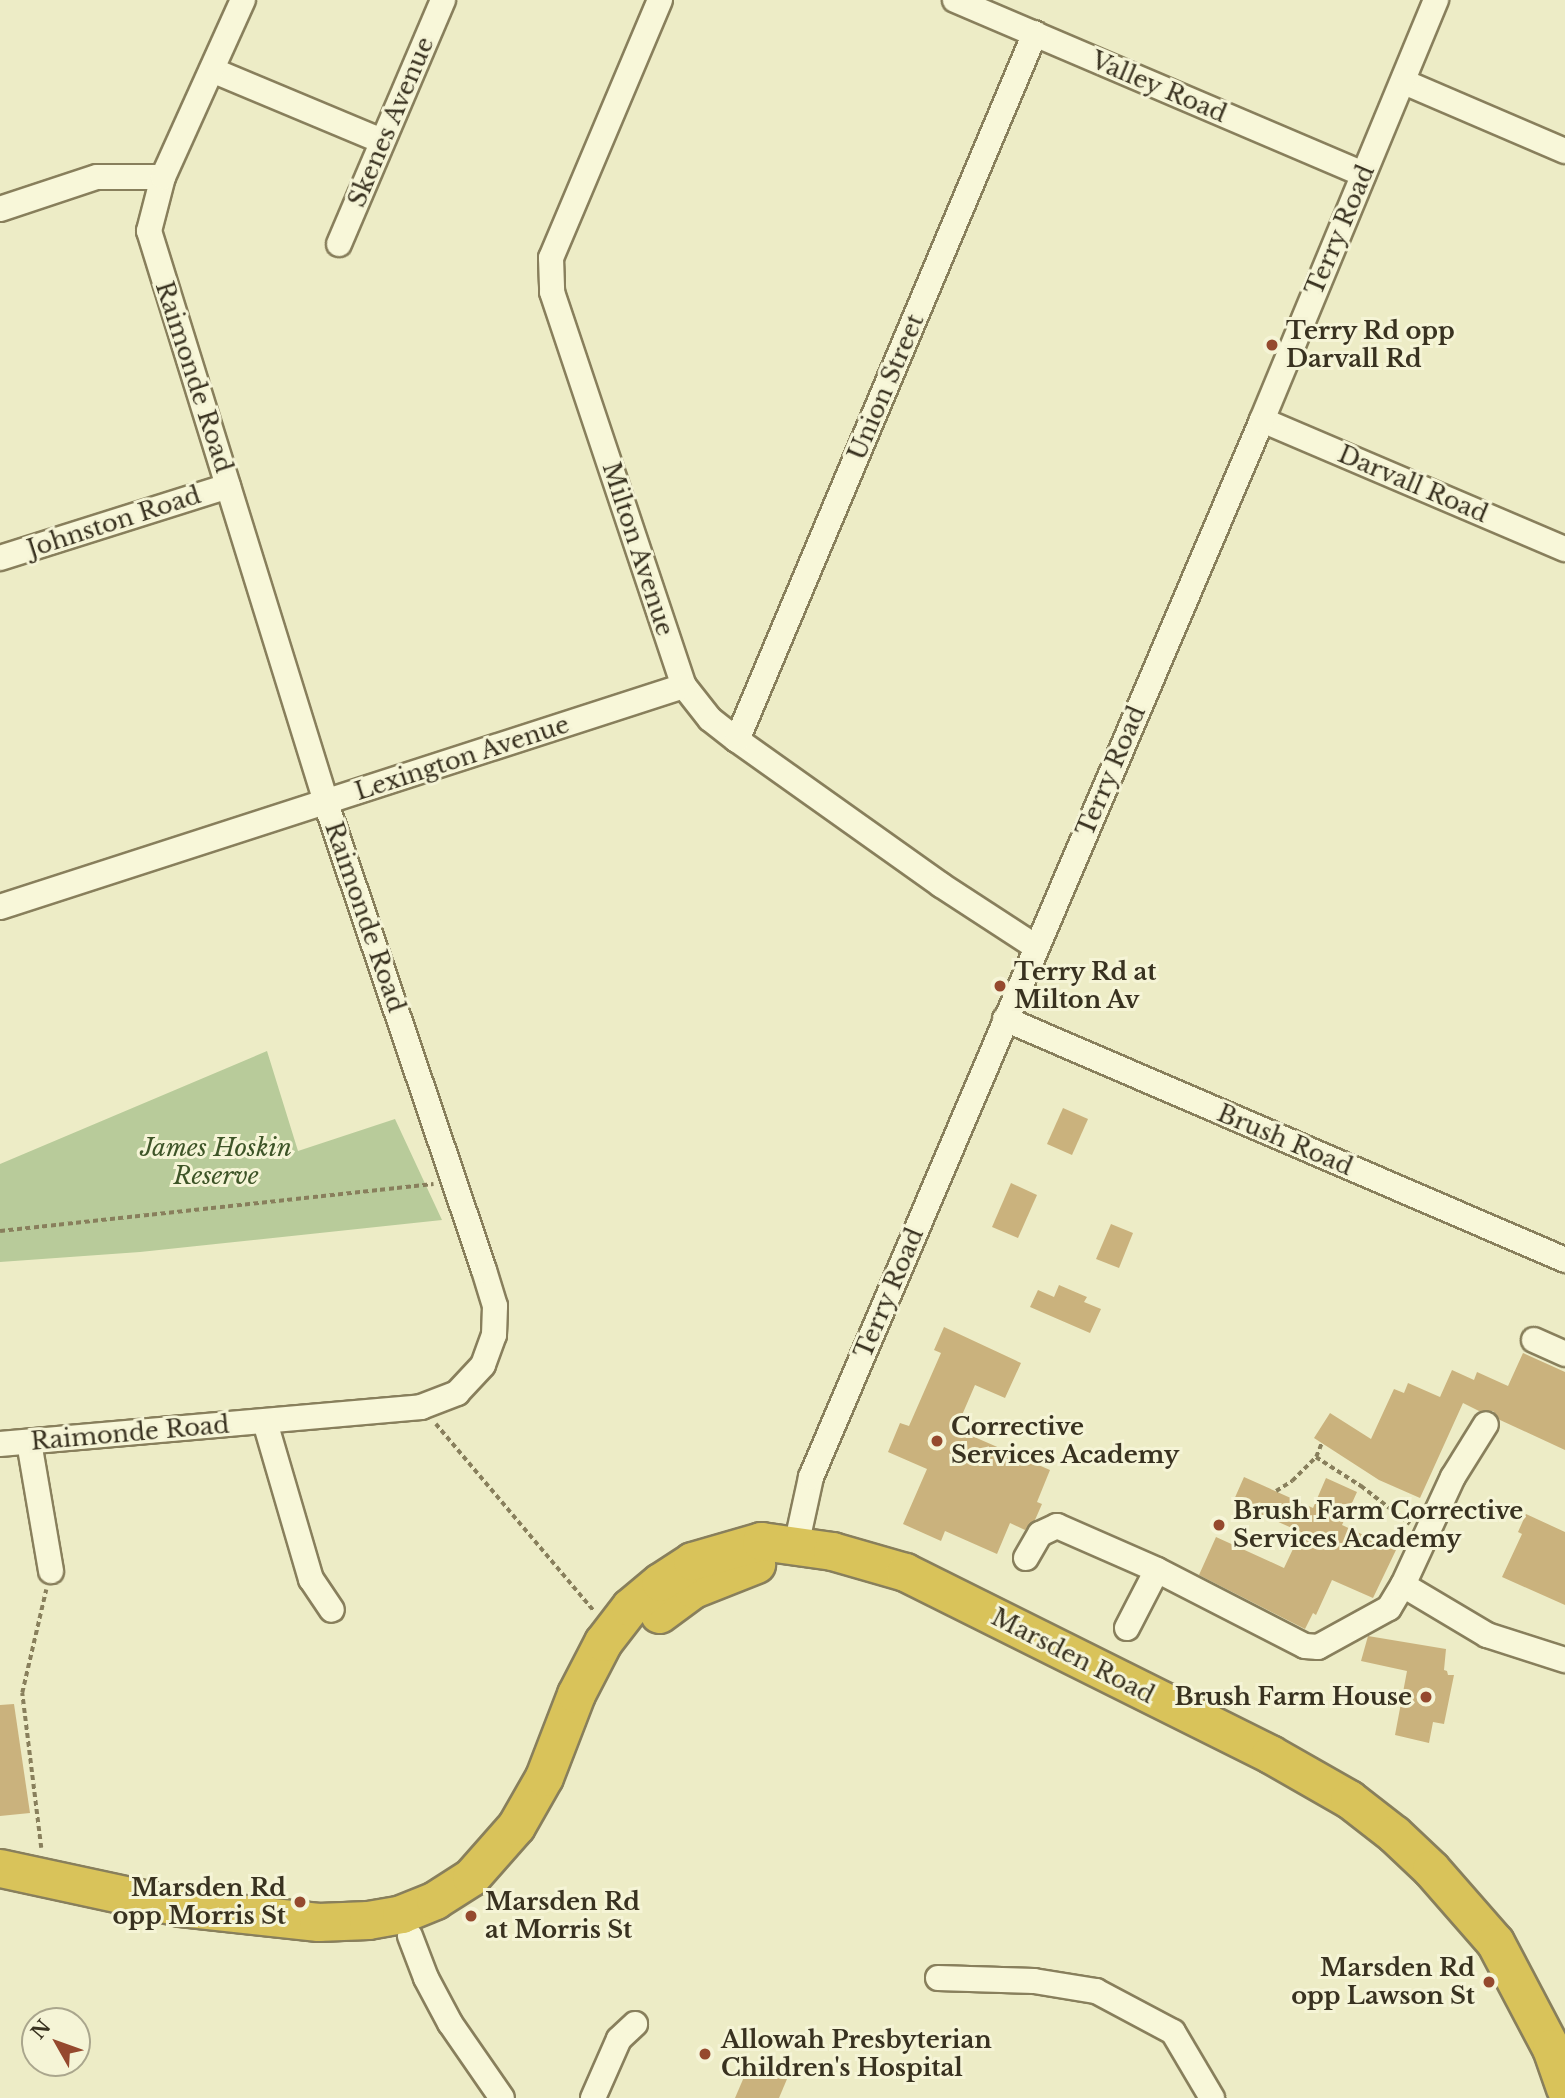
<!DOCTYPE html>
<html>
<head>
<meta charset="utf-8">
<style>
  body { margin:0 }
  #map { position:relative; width:1565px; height:2098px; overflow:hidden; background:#edecc6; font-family:"Libre Baskerville",serif }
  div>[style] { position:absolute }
  .green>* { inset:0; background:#b8cb9a }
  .building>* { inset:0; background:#cab27d }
  .path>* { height:3.5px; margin-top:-1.75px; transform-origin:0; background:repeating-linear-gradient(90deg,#887f5c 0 5px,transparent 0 8.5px) }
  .roads { filter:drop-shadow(2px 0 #887f5c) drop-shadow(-2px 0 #887f5c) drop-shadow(0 2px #887f5c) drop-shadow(0 -2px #887f5c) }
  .minor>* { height:24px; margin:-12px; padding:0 12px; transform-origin:12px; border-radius:12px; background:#f8f7d9 }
  .highway>* { height:37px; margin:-18.5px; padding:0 18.5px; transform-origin:18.5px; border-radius:18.5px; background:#d9c35a }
  .dots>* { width:19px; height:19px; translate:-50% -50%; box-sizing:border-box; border:4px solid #f5f4d6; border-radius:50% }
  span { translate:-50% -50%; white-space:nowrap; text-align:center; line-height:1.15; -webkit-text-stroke:6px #f5f4d6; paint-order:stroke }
  .street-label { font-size:24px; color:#393220 }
  .poi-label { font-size:24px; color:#393220; font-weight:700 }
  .left { translate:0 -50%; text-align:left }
  .right { translate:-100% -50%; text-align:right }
  .park-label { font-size:24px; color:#3d5427; font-style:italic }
  .north { position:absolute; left:21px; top:2007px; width:70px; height:70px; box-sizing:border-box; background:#f5f4d6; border:2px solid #aaa68d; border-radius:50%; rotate:310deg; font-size:19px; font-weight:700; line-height:28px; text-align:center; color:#393220 }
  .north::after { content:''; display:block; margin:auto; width:24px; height:32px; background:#95492e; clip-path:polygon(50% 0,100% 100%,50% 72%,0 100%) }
</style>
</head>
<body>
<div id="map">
  <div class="green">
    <div style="clip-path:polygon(267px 1051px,298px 1151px,395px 1119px,442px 1220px,140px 1252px,0 1262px,0 1164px)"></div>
  </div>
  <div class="building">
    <div style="clip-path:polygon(1063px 1108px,1088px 1119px,1072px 1155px,1047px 1144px)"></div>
    <div style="clip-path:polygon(1011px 1183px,1037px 1195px,1018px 1238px,992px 1227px)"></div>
    <div style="clip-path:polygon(1111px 1224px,1133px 1233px,1119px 1268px,1096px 1259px)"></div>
    <div style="clip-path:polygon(1059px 1285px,1087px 1297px,1084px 1302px,1101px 1309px,1090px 1333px,1030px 1307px,1038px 1290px,1054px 1297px)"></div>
    <div style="clip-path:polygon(944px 1327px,1021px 1363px,1005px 1398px,975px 1385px,956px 1429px,1050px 1470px,1037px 1502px,1042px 1504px,1035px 1520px,1025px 1530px,1010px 1523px,997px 1554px,945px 1531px,941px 1541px,903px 1524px,927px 1469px,888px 1452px,900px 1423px,909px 1426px,941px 1353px,934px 1350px)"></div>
    <div style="clip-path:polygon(1523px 1353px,1565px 1372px,1565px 1450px,1500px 1420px,1493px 1411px,1479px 1411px,1463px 1403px,1420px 1498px,1379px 1480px,1314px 1438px,1330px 1413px,1371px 1439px,1394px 1389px,1404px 1393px,1408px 1383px,1440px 1397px,1452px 1370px,1474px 1380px,1477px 1372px,1508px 1386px)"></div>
    <div style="clip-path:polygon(1244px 1477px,1313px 1508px,1326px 1478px,1357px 1492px,1342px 1525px,1396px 1550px,1373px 1598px,1332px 1580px,1316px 1615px,1313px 1613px,1305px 1629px,1199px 1575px,1216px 1537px,1284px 1568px,1301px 1532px,1233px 1502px)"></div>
    <div style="clip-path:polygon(1526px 1514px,1565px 1532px,1565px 1605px,1502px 1577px,1522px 1534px,1518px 1532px)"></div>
    <div style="clip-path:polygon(1368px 1636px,1446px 1649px,1444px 1670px,1447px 1671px,1448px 1675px,1454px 1675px,1444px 1724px,1433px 1722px,1429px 1743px,1395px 1735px,1407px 1671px,1361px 1661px)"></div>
    <div style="clip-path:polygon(14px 1704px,30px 1813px,0 1816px,0 1705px)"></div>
    <div style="clip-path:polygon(750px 2063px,787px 2079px,779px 2098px,735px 2098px)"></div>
  </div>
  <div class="path">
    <div style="left:0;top:1231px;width:436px;rotate:-6.2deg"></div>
    <div style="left:436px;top:1424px;width:245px;rotate:49.8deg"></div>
    <div style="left:1316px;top:1457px;width:54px;rotate:32.8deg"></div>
    <div style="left:1361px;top:1486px;width:62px;rotate:37.8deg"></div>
    <div style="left:1276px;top:1491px;width:19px;rotate:-32deg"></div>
    <div style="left:1292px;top:1481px;width:34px;rotate:-45deg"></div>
    <div style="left:1316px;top:1457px;width:16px;rotate:-68deg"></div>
    <div style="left:41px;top:1848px;width:156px;rotate:-97deg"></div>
    <div style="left:22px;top:1693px;width:106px;rotate:-76.9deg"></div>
  </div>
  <div class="roads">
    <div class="minor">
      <div style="left:660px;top:0;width:280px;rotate:112.9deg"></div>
      <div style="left:551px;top:258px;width:34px;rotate:88deg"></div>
      <div style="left:552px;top:292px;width:416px;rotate:71.5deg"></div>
      <div style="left:684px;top:686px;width:42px;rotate:51.8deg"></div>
      <div style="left:710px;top:719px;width:34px;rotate:38deg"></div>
      <div style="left:737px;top:740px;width:250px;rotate:35.4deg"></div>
      <div style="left:941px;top:885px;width:113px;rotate:33.1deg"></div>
      <div style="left:955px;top:0;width:444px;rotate:23.1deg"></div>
      <div style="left:212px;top:70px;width:184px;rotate:22.7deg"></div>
      <div style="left:1404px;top:82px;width:175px;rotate:23.2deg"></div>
      <div style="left:0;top:209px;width:102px;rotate:-18.3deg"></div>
      <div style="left:97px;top:177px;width:66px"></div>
      <div style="left:339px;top:244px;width:265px;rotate:-66.9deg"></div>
      <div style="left:1262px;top:420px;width:329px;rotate:23.1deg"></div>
      <div style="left:0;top:558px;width:239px;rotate:-17.5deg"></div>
      <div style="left:737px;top:740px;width:767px;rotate:-67.14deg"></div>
      <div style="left:0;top:907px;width:719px;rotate:-17.91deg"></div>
      <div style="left:1005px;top:1019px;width:610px;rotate:23.28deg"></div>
      <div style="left:1534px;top:1340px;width:34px;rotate:24deg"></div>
      <div style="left:265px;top:1422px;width:164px;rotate:73.7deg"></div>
      <div style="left:311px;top:1579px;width:37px;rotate:56deg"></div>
      <div style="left:29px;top:1442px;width:131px;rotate:80.3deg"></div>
      <div style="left:0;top:1444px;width:423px;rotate:-5deg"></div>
      <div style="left:421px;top:1407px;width:39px;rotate:-21deg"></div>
      <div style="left:457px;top:1393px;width:38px;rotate:-47deg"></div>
      <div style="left:483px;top:1365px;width:32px;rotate:-70deg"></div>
      <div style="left:494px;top:1335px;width:29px;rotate:-88deg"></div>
      <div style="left:495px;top:1306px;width:38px;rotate:-107deg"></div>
      <div style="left:484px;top:1270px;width:494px;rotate:-108.7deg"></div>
      <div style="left:326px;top:802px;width:598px;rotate:-107.22deg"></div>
      <div style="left:149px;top:231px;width:56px;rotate:-75.5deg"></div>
      <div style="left:163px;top:177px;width:194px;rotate:-65.7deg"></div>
      <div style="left:796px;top:1546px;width:71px;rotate:-77.7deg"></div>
      <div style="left:811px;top:1477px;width:1149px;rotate:-66.89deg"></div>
      <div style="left:1262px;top:420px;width:455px;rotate:-67.5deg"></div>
      <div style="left:1026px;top:1558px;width:28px;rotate:-60deg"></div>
      <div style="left:1040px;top:1534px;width:19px;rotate:-25deg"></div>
      <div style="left:1057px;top:1526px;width:109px;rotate:23.7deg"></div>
      <div style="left:1157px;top:1570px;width:166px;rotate:27.2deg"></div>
      <div style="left:1305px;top:1646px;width:13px;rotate:4deg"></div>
      <div style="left:1318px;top:1647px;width:81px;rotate:-28.8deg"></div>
      <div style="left:1389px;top:1608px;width:27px;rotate:-59deg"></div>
      <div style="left:1403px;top:1585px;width:119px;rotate:-65.2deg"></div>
      <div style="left:1453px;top:1477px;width:62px;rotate:-58.1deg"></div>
      <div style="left:1403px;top:1585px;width:98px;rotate:30.8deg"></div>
      <div style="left:1487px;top:1635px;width:82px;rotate:17.8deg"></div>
      <div style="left:1127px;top:1628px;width:65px;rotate:-62.7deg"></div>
      <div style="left:410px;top:1936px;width:45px;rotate:69.1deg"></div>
      <div style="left:426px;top:1978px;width:51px;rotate:61.9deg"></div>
      <div style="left:450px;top:2023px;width:91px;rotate:55.3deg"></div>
      <div style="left:938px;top:1978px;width:96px;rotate:1.8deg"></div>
      <div style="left:1034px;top:1981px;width:63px;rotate:9.2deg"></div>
      <div style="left:1096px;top:1991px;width:87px;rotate:28deg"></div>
      <div style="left:1173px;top:2032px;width:77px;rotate:59.4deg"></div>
      <div style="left:593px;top:2098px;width:64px;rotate:-66.2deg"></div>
      <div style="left:619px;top:2039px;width:22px;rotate:-43deg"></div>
    </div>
    <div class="highway">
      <div style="left:659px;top:1614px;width:42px;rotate:-36.3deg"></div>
      <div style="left:693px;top:1589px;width:68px;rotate:-21.6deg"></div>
      <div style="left:0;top:1868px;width:184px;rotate:12.2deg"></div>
      <div style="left:180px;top:1907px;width:139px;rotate:6.2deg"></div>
      <div style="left:318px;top:1922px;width:50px;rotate:-2.3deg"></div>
      <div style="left:368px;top:1920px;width:34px;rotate:-10deg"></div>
      <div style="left:401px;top:1914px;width:37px;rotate:-22deg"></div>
      <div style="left:435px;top:1900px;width:43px;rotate:-32.6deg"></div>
      <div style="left:471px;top:1877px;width:68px;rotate:-48.6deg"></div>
      <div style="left:516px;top:1826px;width:56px;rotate:-60.3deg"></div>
      <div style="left:544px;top:1777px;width:89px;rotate:-68.9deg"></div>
      <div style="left:576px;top:1694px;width:59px;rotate:-62.6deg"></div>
      <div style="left:603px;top:1642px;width:44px;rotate:-52.4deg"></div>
      <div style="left:630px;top:1607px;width:39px;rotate:-40deg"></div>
      <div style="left:660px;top:1582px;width:38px;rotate:-33deg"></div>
      <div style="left:692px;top:1561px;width:72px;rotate:-16.2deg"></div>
      <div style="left:761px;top:1541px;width:72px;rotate:8deg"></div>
      <div style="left:832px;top:1551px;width:76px;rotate:16deg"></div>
      <div style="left:905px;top:1572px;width:408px;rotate:26.5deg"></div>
      <div style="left:1270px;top:1754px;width:91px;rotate:29.7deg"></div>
      <div style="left:1349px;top:1799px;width:57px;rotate:37.9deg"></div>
      <div style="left:1394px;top:1834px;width:51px;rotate:43.4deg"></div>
      <div style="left:1431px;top:1869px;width:97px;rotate:48.8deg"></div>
      <div style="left:1495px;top:1942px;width:120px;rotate:62.2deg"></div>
      <div style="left:1551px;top:2048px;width:42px;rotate:70.7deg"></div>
    </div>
  </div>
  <div class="dots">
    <div style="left:1272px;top:345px;background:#95492e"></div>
    <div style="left:1000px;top:986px;background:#95492e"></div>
    <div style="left:937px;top:1441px;background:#95492e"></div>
    <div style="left:1219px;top:1525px;background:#95492e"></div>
    <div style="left:1426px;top:1697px;background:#95492e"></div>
    <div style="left:300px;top:1902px;background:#95492e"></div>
    <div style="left:471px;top:1916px;background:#95492e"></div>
    <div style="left:1489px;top:1982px;background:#95492e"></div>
    <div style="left:705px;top:2054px;background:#95492e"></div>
  </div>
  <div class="street-label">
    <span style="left:1159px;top:87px;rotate:23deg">Valley Road</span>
    <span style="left:391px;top:122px;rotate:-67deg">Skenes Avenue</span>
    <span style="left:1340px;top:230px;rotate:-67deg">Terry Road</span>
    <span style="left:194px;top:377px;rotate:72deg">Raimonde Road</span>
    <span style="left:886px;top:387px;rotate:-67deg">Union Street</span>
    <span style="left:1413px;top:484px;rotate:23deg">Darvall Road</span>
    <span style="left:114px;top:522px;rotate:-18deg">Johnston Road</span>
    <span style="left:638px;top:549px;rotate:72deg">Milton Avenue</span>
    <span style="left:462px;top:758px;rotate:-18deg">Lexington Avenue</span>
    <span style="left:1111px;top:771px;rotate:-67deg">Terry Road</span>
    <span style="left:365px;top:917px;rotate:71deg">Raimonde Road</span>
    <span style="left:1285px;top:1140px;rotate:23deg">Brush Road</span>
    <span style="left:889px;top:1293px;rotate:-67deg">Terry Road</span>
    <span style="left:130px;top:1433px;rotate:-5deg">Raimonde Road</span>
    <span style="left:1073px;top:1656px;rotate:27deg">Marsden Road</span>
  </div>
  <div class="poi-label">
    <span class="left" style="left:1286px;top:345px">Terry Rd opp<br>Darvall Rd</span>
    <span class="left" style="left:1014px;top:986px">Terry Rd at<br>Milton Av</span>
    <span class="left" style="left:951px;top:1441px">Corrective<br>Services Academy</span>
    <span class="left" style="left:1233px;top:1525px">Brush Farm Corrective<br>Services Academy</span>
    <span class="right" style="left:1412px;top:1697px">Brush Farm House</span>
    <span class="right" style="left:286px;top:1902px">Marsden Rd<br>opp Morris St</span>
    <span class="left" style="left:485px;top:1916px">Marsden Rd<br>at Morris St</span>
    <span class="right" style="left:1475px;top:1982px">Marsden Rd<br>opp Lawson St</span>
    <span class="left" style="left:721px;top:2054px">Allowah Presbyterian<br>Children's Hospital</span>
  </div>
  <div class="park-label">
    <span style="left:216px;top:1162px">James Hoskin<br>Reserve</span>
  </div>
  <div class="north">N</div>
</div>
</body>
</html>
